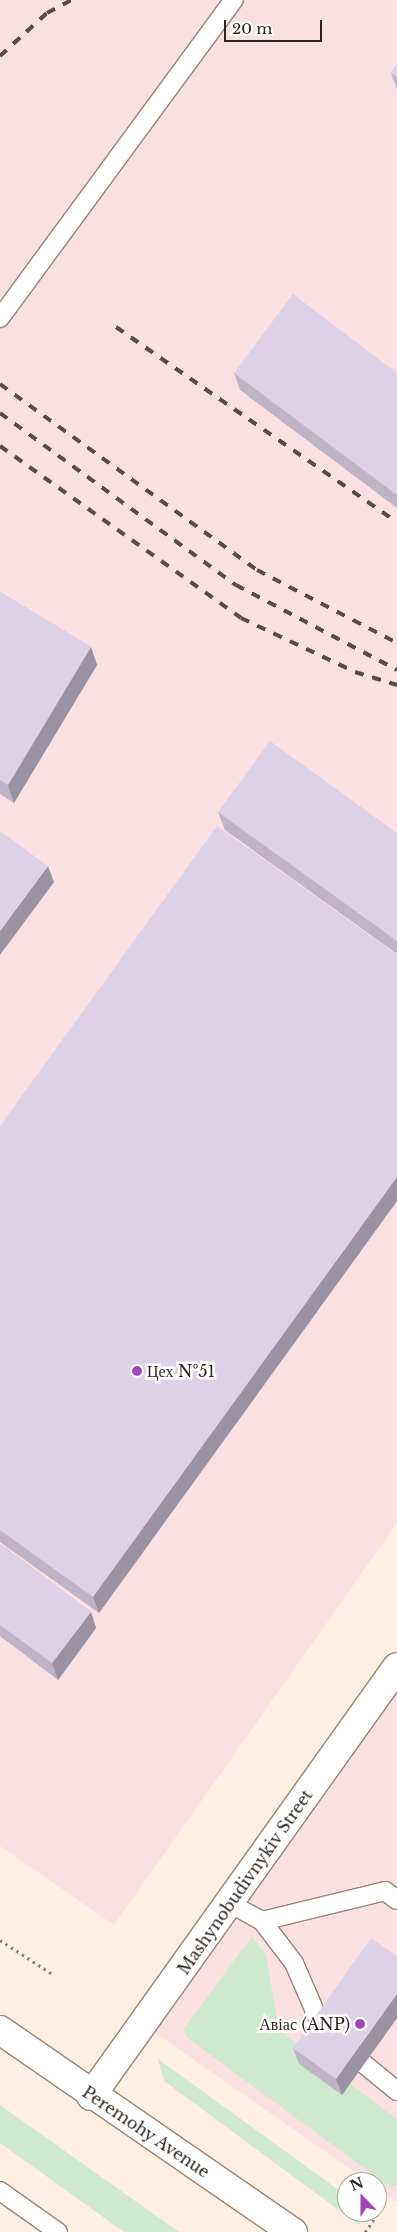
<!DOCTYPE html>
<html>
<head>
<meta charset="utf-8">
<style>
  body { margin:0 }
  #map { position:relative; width:397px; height:2232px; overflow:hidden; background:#ffeee2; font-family:"Libre Baskerville",serif }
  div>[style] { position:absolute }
  .industrial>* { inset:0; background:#fbe0e3 }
  .green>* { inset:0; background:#cfe9ce }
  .path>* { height:3px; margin-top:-1.5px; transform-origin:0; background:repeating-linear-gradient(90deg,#8c8078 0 2.5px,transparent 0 6.5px) }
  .roads { filter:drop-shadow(1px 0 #978476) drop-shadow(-1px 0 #978476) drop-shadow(0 1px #978476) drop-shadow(0 -1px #978476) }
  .service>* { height:18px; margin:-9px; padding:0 9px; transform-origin:9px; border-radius:9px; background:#fff }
  .minor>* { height:28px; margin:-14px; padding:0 14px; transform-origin:14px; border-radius:14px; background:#fff }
  .primary>* { height:28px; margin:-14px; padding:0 14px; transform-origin:14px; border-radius:14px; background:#fff }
  .rail>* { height:4px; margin-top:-2px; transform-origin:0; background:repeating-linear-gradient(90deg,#554c45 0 9px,transparent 0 18px) }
  .wall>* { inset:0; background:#beb4c6 }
  .shaded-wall>* { inset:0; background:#9b92a1 }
  .building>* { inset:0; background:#ddd1e6 }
  .dots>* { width:14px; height:14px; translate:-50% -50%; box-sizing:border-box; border:2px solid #fff; border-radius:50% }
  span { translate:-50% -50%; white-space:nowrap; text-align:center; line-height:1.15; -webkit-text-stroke:5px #fff; paint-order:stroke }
  .poi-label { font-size:16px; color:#2c251f }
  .left { translate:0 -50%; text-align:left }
  .right { translate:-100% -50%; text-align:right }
  .street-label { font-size:16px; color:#2c251f }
  .north { position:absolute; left:337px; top:2172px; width:50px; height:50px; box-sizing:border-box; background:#fff; border:1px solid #aba8a5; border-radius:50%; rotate:338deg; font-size:14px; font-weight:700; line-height:20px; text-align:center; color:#2c251f }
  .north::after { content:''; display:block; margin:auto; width:18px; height:22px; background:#9e49b7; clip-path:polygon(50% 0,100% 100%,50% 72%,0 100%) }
  .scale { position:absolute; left:224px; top:20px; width:98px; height:22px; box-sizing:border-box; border:2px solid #2c251f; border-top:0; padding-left:6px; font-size:15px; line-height:18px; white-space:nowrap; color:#2c251f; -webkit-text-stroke:4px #fff; paint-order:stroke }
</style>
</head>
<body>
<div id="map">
  <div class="industrial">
    <div style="clip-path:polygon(0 0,397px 0,397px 1523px,114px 1925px,0 1846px)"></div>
    <div style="clip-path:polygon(397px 1674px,397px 2202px,377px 2188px,377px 2182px,369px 2182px,144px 2025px)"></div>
  </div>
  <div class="green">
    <div style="clip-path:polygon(252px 1936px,266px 1955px,279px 2030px,397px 2119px,397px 2185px,391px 2188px,186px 2037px,184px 2028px)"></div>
    <div style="clip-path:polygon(158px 2059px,347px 2196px,347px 2212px,367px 2212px,359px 2225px,164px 2081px)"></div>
    <div style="clip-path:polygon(0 2105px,179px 2232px,124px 2232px,0 2143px)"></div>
  </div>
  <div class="path">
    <div style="left:0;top:1940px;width:64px;rotate:32.9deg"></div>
    <div style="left:365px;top:2232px;width:32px;rotate:-55deg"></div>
  </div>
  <div class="roads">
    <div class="service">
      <div style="left:0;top:318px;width:395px;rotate:-53.7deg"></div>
      <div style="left:231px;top:1904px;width:35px;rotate:29deg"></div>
      <div style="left:262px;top:1921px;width:53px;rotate:52.7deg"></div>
      <div style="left:294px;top:1963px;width:73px;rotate:66.6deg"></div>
      <div style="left:262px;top:1921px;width:127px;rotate:-13.7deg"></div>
      <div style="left:385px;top:1891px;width:15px;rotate:37deg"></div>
      <div style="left:364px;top:2064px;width:43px;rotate:39.3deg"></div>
      <div style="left:0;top:2191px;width:71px;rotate:35.3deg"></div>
    </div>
    <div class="minor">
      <div style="left:91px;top:2096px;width:527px;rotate:-54.5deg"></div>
    </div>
    <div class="primary">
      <div style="left:0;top:2030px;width:356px;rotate:34.6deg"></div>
    </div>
  </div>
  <div class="rail">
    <div style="left:0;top:56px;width:64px;rotate:-42.5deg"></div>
    <div style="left:47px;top:13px;width:27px;rotate:-28deg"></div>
    <div style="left:116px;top:327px;width:342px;rotate:34.8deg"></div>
    <div style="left:0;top:384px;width:317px;rotate:35.9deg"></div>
    <div style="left:257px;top:570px;width:158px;rotate:27.5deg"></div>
    <div style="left:0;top:413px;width:292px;rotate:36.1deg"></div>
    <div style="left:236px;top:585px;width:182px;rotate:27.8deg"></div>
    <div style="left:0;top:446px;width:296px;rotate:35.5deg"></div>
    <div style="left:241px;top:618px;width:126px;rotate:25.3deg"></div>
    <div style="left:355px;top:672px;width:44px;rotate:17.2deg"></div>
  </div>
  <div class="wall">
    <div style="clip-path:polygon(397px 64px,397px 89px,391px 73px)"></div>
    <div style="clip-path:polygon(234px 373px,397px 373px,397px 508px,240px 390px)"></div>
    <div style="clip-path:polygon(0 592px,91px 647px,97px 665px,14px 803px,0 794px)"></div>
    <div style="clip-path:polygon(218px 812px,397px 833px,397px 954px,225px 830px)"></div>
    <div style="clip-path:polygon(397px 955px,397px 1201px,99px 1613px,0 1542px,0 1126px)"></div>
    <div style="clip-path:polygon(0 1544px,91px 1612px,96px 1628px,58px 1680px,0 1636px)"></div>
    <div style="clip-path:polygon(397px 1956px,397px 2018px,342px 2095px,299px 2064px,293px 2048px)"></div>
  </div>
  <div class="shaded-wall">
    <div style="clip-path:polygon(91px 647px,97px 665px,14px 803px,8px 785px)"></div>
    <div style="clip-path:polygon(48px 866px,54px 882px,0 955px,0 931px)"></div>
    <div style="clip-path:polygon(397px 1177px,397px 1201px,99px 1613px,93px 1597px)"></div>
    <div style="clip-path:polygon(91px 1612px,96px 1628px,58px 1680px,52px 1663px)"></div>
    <div style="clip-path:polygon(397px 1994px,397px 2018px,342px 2095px,336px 2079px)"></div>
  </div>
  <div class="building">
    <div style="clip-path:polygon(397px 64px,397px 77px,391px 73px)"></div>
    <div style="clip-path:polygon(293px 294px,397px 373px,397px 495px,234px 373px)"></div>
    <div style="clip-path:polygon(0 592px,91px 647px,8px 785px,0 780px)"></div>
    <div style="clip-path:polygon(270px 741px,397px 833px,397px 941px,218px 812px)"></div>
    <div style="clip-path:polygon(217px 826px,397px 955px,397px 1177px,93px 1597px,0 1530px,0 1126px)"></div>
    <div style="clip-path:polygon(0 831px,48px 866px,0 931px)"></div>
    <div style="clip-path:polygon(0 1544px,91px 1612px,52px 1663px,0 1625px)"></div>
    <div style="clip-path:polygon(371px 1938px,397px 1956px,397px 1994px,336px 2079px,293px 2048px)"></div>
  </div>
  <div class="dots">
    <div style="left:137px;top:1371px;background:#9e49b7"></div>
    <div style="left:360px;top:2024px;background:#9e49b7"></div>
  </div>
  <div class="poi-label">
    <span class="left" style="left:147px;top:1371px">Цех №51</span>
    <span class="right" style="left:350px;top:2024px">Авіас (ANP)</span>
  </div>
  <div class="street-label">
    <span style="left:245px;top:1882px;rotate:-55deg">Mashynobudivnykiv Street</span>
    <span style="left:146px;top:2132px;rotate:34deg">Peremohy Avenue</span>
  </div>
  <div class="north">N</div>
  <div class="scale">20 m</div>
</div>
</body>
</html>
